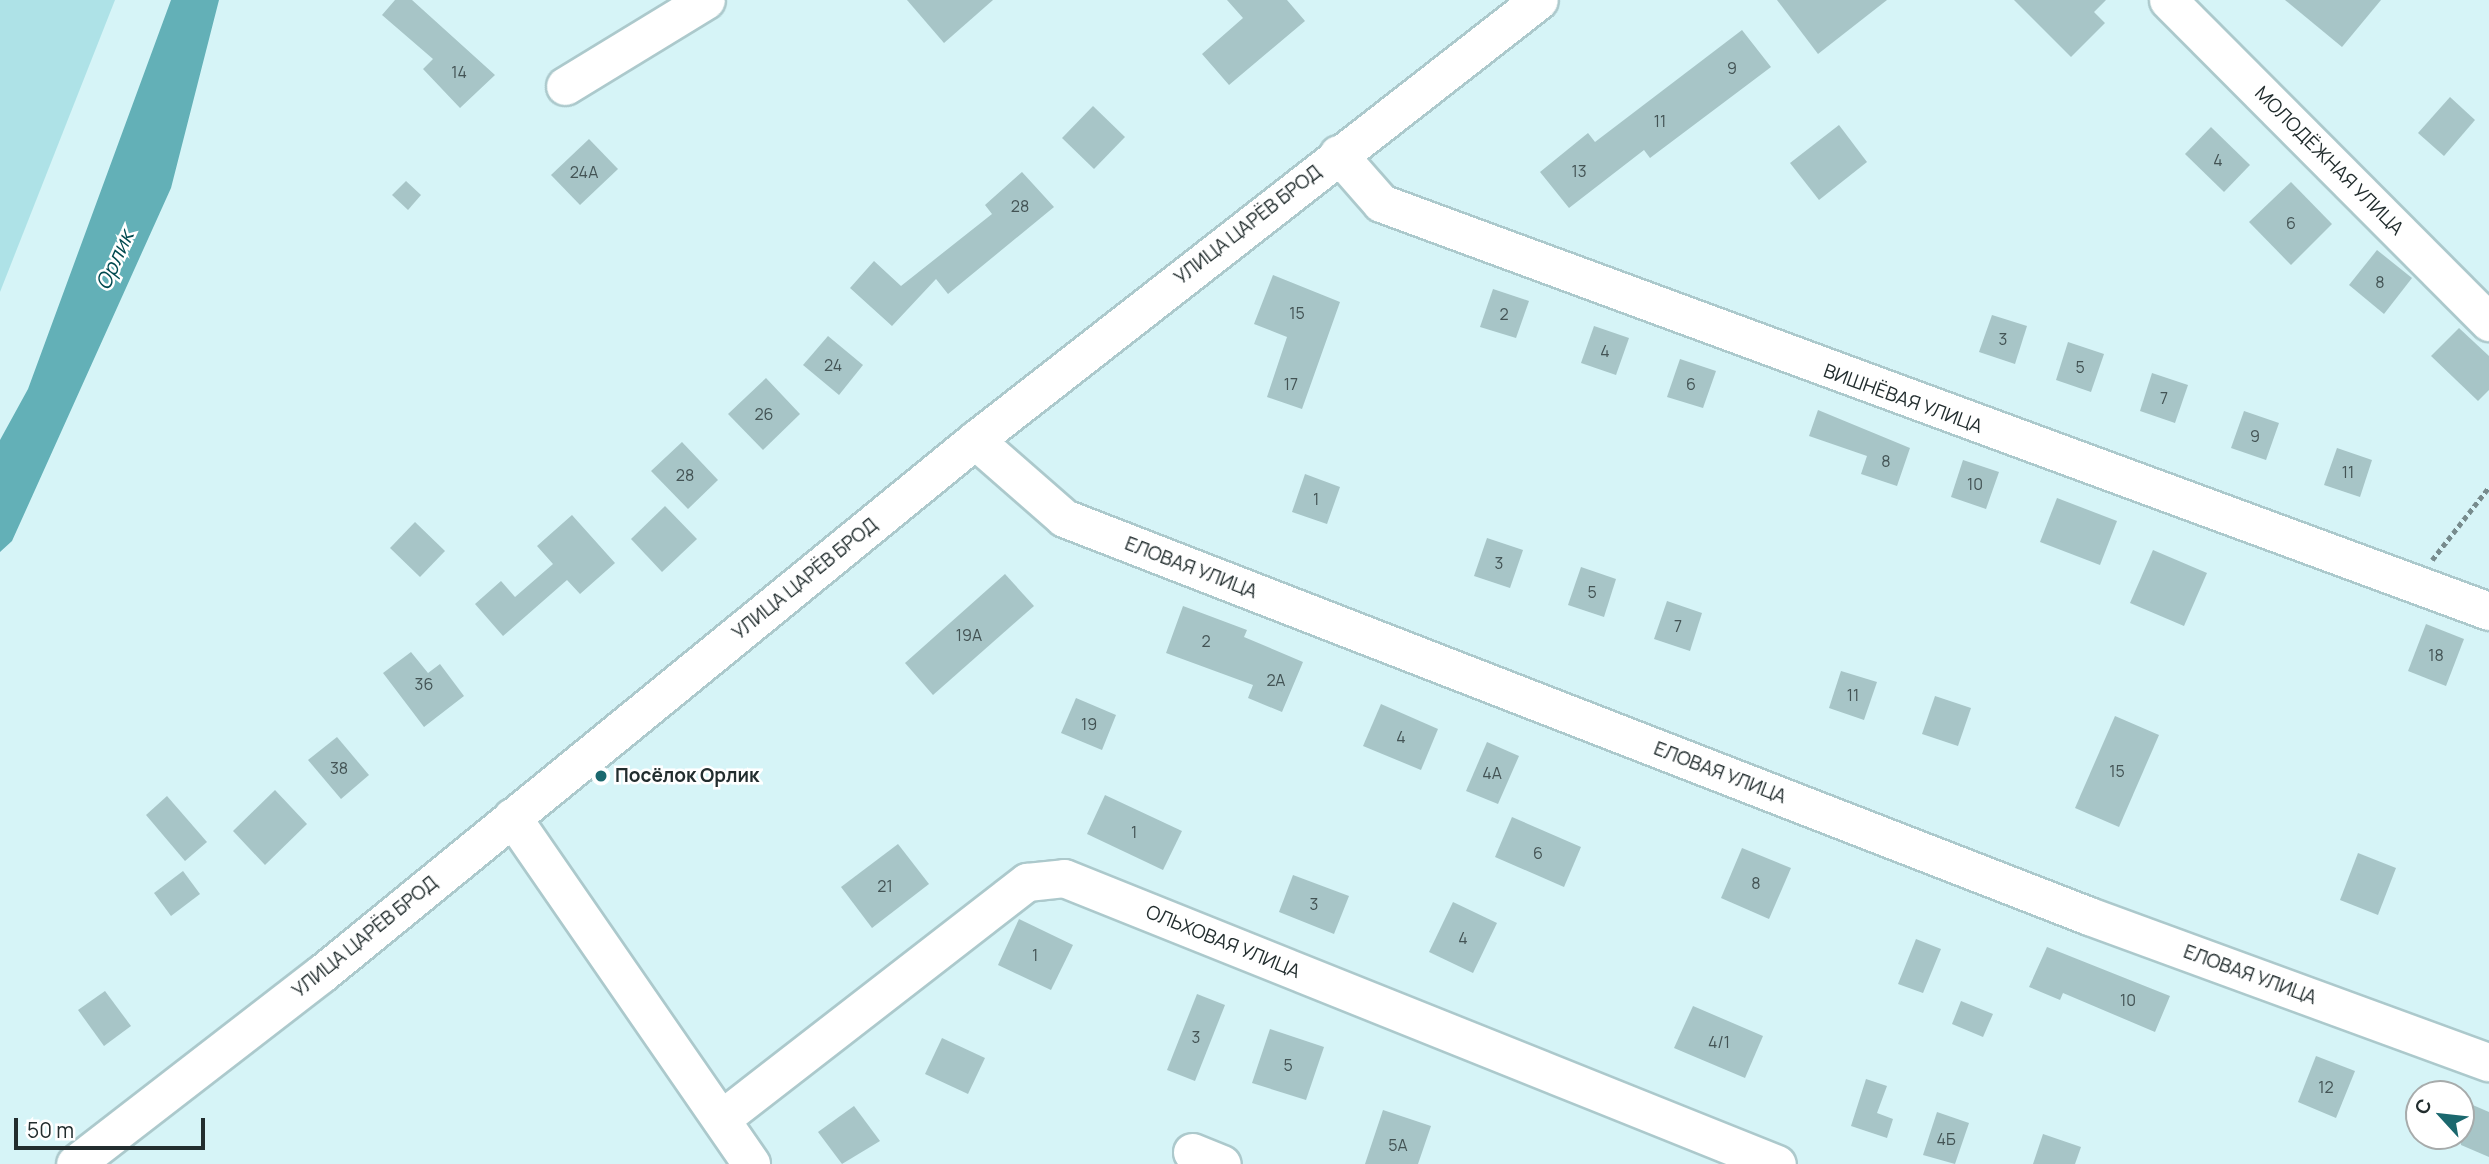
<!DOCTYPE html>
<html>
<head>
<meta charset="utf-8">
<style>
  body { margin:0 }
  #map { position:relative; width:2489px; height:1164px; overflow:hidden; background:#d6f4f7; font-family:Manrope,sans-serif }
  div>[style] { position:absolute }
  .green>* { inset:0; background:#aee2e7 }
  .water>* { inset:0; background:#63b0b7 }
  .building>* { inset:0; background:#a7c5c7 }
  .path>* { height:4.5px; margin-top:-2.25px; transform-origin:0; background:repeating-linear-gradient(90deg,#778b8d 0 5px,transparent 0 8.5px) }
  .roads { filter:drop-shadow(2px 0 #acc9cc) drop-shadow(-2px 0 #acc9cc) drop-shadow(0 2px #acc9cc) drop-shadow(0 -2px #acc9cc) }
  .minor>* { height:37px; margin:-18.5px; padding:0 18.5px; transform-origin:18.5px; border-radius:18.5px; background:#fff }
  .dots>* { width:19px; height:19px; translate:-50% -50%; box-sizing:border-box; border:4px solid #fff; border-radius:50% }
  span { translate:-50% -50%; white-space:nowrap; text-align:center; line-height:1.15; -webkit-text-stroke:5px #fff; paint-order:stroke }
  .number-label { font-size:16px; color:#435354 }
  .number-label span { -webkit-text-stroke-width:0 }
  .street-label { font-size:19px; color:#222d2e }
  .poi-label { font-size:19px; color:#222d2e; font-weight:700 }
  .left { translate:0 -50%; text-align:left }
  .water-label { font-size:21px; color:#00494f; font-style:italic }
  .north { position:absolute; left:2405px; top:1080px; width:70px; height:70px; box-sizing:border-box; background:#fff; border:2px solid #a7abab; border-radius:50%; rotate:297deg; font-size:19px; font-weight:700; line-height:28px; text-align:center; color:#222d2e }
  .north::after { content:''; display:block; margin:auto; width:24px; height:32px; background:#1b686e; clip-path:polygon(50% 0,100% 100%,50% 72%,0 100%) }
  .scale { position:absolute; left:14px; top:1118px; width:191px; height:32px; box-sizing:border-box; border:4px solid #222d2e; border-top:0; padding-left:9px; font-size:21px; line-height:24px; white-space:nowrap; color:#222d2e; -webkit-text-stroke:5px #fff; paint-order:stroke }
</style>
</head>
<body>
<div id="map">
  <div class="green">
    <div style="clip-path:polygon(0 0,115px 0,0 292px)"></div>
  </div>
  <div class="water">
    <div style="clip-path:polygon(171px 0,219px 0,171px 188px,12px 541px,0 552px,0 440px,28px 389px)"></div>
  </div>
  <div class="building">
    <div style="clip-path:polygon(395px 0,412px 0,495px 75px,460px 108px,423px 69px,433px 59px,382px 15px)"></div>
    <div style="clip-path:polygon(907px 0,993px 0,944px 43px)"></div>
    <div style="clip-path:polygon(1227px 0,1287px 0,1305px 21px,1229px 85px,1202px 54px,1243px 18px)"></div>
    <div style="clip-path:polygon(1777px 0,1887px 0,1818px 54px)"></div>
    <div style="clip-path:polygon(2014px 0,2106px 0,2094px 12px,2105px 23px,2071px 57px)"></div>
    <div style="clip-path:polygon(2285px 0,2381px 0,2342px 47px)"></div>
    <div style="clip-path:polygon(1742px 30px,1771px 67px,1650px 158px,1644px 150px,1569px 208px,1540px 172px,1588px 133px,1595px 142px)"></div>
    <div style="clip-path:polygon(2450px 97px,2475px 120px,2444px 156px,2418px 133px)"></div>
    <div style="clip-path:polygon(1093px 106px,1125px 137px,1094px 169px,1062px 138px)"></div>
    <div style="clip-path:polygon(1839px 125px,1867px 162px,1819px 200px,1790px 163px)"></div>
    <div style="clip-path:polygon(2211px 127px,2250px 165px,2224px 192px,2185px 154px)"></div>
    <div style="clip-path:polygon(589px 139px,618px 169px,580px 205px,551px 175px)"></div>
    <div style="clip-path:polygon(1022px 172px,1054px 207px,948px 294px,936px 279px,892px 326px,850px 288px,874px 261px,901px 286px,992px 214px,985px 205px)"></div>
    <div style="clip-path:polygon(406px 181px,421px 195px,408px 210px,392px 195px)"></div>
    <div style="clip-path:polygon(2291px 182px,2332px 224px,2291px 265px,2249px 222px)"></div>
    <div style="clip-path:polygon(2377px 250px,2412px 278px,2384px 314px,2349px 285px)"></div>
    <div style="clip-path:polygon(1273px 275px,1340px 302px,1302px 409px,1267px 397px,1287px 337px,1254px 324px)"></div>
    <div style="clip-path:polygon(1493px 289px,1529px 301px,1516px 338px,1480px 327px)"></div>
    <div style="clip-path:polygon(1992px 315px,2027px 326px,2015px 364px,1979px 352px)"></div>
    <div style="clip-path:polygon(1594px 326px,1629px 338px,1616px 375px,1581px 363px)"></div>
    <div style="clip-path:polygon(2459px 328px,2489px 356px,2489px 390px,2478px 401px,2431px 356px)"></div>
    <div style="clip-path:polygon(828px 336px,863px 365px,839px 395px,803px 365px)"></div>
    <div style="clip-path:polygon(2068px 342px,2104px 354px,2091px 392px,2056px 380px)"></div>
    <div style="clip-path:polygon(1680px 359px,1716px 371px,1703px 408px,1667px 397px)"></div>
    <div style="clip-path:polygon(2152px 373px,2188px 385px,2175px 423px,2140px 411px)"></div>
    <div style="clip-path:polygon(766px 378px,800px 414px,763px 450px,728px 414px)"></div>
    <div style="clip-path:polygon(1818px 410px,1910px 448px,1897px 486px,1861px 474px,1867px 456px,1809px 436px)"></div>
    <div style="clip-path:polygon(2244px 411px,2279px 423px,2266px 460px,2231px 448px)"></div>
    <div style="clip-path:polygon(682px 442px,718px 480px,688px 509px,651px 471px)"></div>
    <div style="clip-path:polygon(2337px 448px,2372px 460px,2360px 497px,2324px 485px)"></div>
    <div style="clip-path:polygon(1963px 460px,1999px 472px,1986px 509px,1951px 497px)"></div>
    <div style="clip-path:polygon(1305px 474px,1340px 487px,1327px 524px,1292px 512px)"></div>
    <div style="clip-path:polygon(2057px 498px,2117px 521px,2100px 565px,2040px 542px)"></div>
    <div style="clip-path:polygon(665px 506px,697px 539px,662px 572px,631px 539px)"></div>
    <div style="clip-path:polygon(572px 515px,615px 563px,580px 594px,567px 580px,503px 636px,475px 604px,501px 581px,515px 597px,553px 564px,537px 546px)"></div>
    <div style="clip-path:polygon(415px 522px,445px 551px,420px 577px,390px 548px)"></div>
    <div style="clip-path:polygon(1487px 538px,1523px 550px,1510px 588px,1474px 576px)"></div>
    <div style="clip-path:polygon(2153px 550px,2207px 573px,2184px 626px,2130px 603px)"></div>
    <div style="clip-path:polygon(1581px 567px,1616px 579px,1604px 617px,1568px 605px)"></div>
    <div style="clip-path:polygon(1005px 574px,1034px 606px,933px 695px,905px 663px)"></div>
    <div style="clip-path:polygon(1667px 601px,1702px 613px,1690px 651px,1654px 639px)"></div>
    <div style="clip-path:polygon(1183px 606px,1247px 630px,1244px 637px,1303px 662px,1282px 712px,1248px 698px,1253px 685px,1166px 653px)"></div>
    <div style="clip-path:polygon(2426px 624px,2464px 639px,2446px 686px,2408px 671px)"></div>
    <div style="clip-path:polygon(411px 652px,428px 673px,440px 664px,464px 696px,424px 727px,383px 673px)"></div>
    <div style="clip-path:polygon(1841px 671px,1877px 682px,1864px 720px,1829px 708px)"></div>
    <div style="clip-path:polygon(1935px 696px,1971px 708px,1958px 746px,1922px 734px)"></div>
    <div style="clip-path:polygon(1076px 698px,1116px 715px,1102px 750px,1061px 733px)"></div>
    <div style="clip-path:polygon(1381px 704px,1438px 729px,1421px 770px,1363px 746px)"></div>
    <div style="clip-path:polygon(2115px 716px,2159px 735px,2119px 827px,2075px 808px)"></div>
    <div style="clip-path:polygon(337px 737px,369px 775px,341px 799px,308px 760px)"></div>
    <div style="clip-path:polygon(1487px 742px,1519px 756px,1498px 804px,1466px 791px)"></div>
    <div style="clip-path:polygon(275px 790px,307px 824px,265px 865px,233px 831px)"></div>
    <div style="clip-path:polygon(1105px 795px,1182px 831px,1163px 870px,1087px 834px)"></div>
    <div style="clip-path:polygon(167px 796px,207px 842px,185px 861px,146px 815px)"></div>
    <div style="clip-path:polygon(1512px 817px,1581px 847px,1564px 887px,1495px 857px)"></div>
    <div style="clip-path:polygon(898px 844px,929px 884px,872px 928px,841px 887px)"></div>
    <div style="clip-path:polygon(1742px 848px,1791px 868px,1769px 919px,1721px 898px)"></div>
    <div style="clip-path:polygon(2358px 853px,2396px 868px,2378px 915px,2340px 900px)"></div>
    <div style="clip-path:polygon(183px 871px,200px 894px,171px 916px,154px 893px)"></div>
    <div style="clip-path:polygon(1293px 875px,1349px 896px,1334px 934px,1279px 912px)"></div>
    <div style="clip-path:polygon(1453px 902px,1497px 923px,1473px 973px,1429px 952px)"></div>
    <div style="clip-path:polygon(1019px 919px,1073px 945px,1051px 990px,998px 965px)"></div>
    <div style="clip-path:polygon(1916px 939px,1941px 949px,1923px 993px,1898px 984px)"></div>
    <div style="clip-path:polygon(2047px 947px,2170px 996px,2155px 1032px,2063px 993px,2060px 1000px,2029px 987px)"></div>
    <div style="clip-path:polygon(105px 991px,131px 1026px,104px 1046px,78px 1010px)"></div>
    <div style="clip-path:polygon(1197px 994px,1225px 1005px,1195px 1081px,1167px 1070px)"></div>
    <div style="clip-path:polygon(1961px 1001px,1993px 1014px,1983px 1037px,1952px 1024px)"></div>
    <div style="clip-path:polygon(1693px 1006px,1763px 1036px,1745px 1078px,1674px 1048px)"></div>
    <div style="clip-path:polygon(1270px 1029px,1324px 1047px,1306px 1100px,1252px 1083px)"></div>
    <div style="clip-path:polygon(942px 1038px,985px 1058px,968px 1094px,925px 1074px)"></div>
    <div style="clip-path:polygon(2316px 1056px,2355px 1071px,2336px 1118px,2298px 1102px)"></div>
    <div style="clip-path:polygon(1866px 1079px,1887px 1086px,1877px 1113px,1893px 1119px,1887px 1138px,1851px 1126px)"></div>
    <div style="clip-path:polygon(2461px 1100px,2489px 1112px,2489px 1157px,2461px 1145px)"></div>
    <div style="clip-path:polygon(854px 1106px,880px 1141px,842px 1164px,818px 1132px)"></div>
    <div style="clip-path:polygon(1383px 1110px,1431px 1126px,1418px 1164px,1365px 1164px)"></div>
    <div style="clip-path:polygon(1937px 1112px,1969px 1123px,1955px 1164px,1923px 1155px)"></div>
    <div style="clip-path:polygon(2043px 1134px,2081px 1147px,2075px 1164px,2033px 1164px)"></div>
  </div>
  <div class="path">
    <div style="left:2432px;top:560px;width:93px;rotate:-52deg"></div>
  </div>
  <div class="roads">
    <div class="minor">
      <div style="left:2168px;top:0;width:455px;rotate:45.1deg"></div>
      <div style="left:565px;top:86px;width:165px;rotate:-31.4deg"></div>
      <div style="left:1338px;top:154px;width:65px;rotate:48.7deg"></div>
      <div style="left:1381px;top:203px;width:1181px;rotate:20.22deg"></div>
      <div style="left:975px;top:440px;width:118px;rotate:41.2deg"></div>
      <div style="left:1064px;top:518px;width:1100px;rotate:21.22deg"></div>
      <div style="left:2089px;top:916px;width:426px;rotate:20.1deg"></div>
      <div style="left:512px;top:817px;width:421px;rotate:55.4deg"></div>
      <div style="left:721px;top:1119px;width:387px;rotate:-37.8deg"></div>
      <div style="left:1027px;top:882px;width:37px;rotate:-6deg"></div>
      <div style="left:1064px;top:878px;width:768px;rotate:21.86deg"></div>
      <div style="left:1192px;top:1152px;width:32px;rotate:22deg"></div>
      <div style="left:75px;top:1164px;width:311px;rotate:-37.7deg"></div>
      <div style="left:321px;top:974px;width:844px;rotate:-39.23deg"></div>
      <div style="left:975px;top:440px;width:715px;rotate:-37.96deg"></div>
    </div>
  </div>
  <div class="dots">
    <div style="left:601px;top:776px;background:#1b686e"></div>
  </div>
  <div class="number-label">
    <span style="left:1732px;top:68px">9</span>
    <span style="left:459px;top:72px">14</span>
    <span style="left:1660px;top:121px">11</span>
    <span style="left:2218px;top:160px">4</span>
    <span style="left:1579px;top:171px">13</span>
    <span style="left:584px;top:172px">24А</span>
    <span style="left:1020px;top:206px">28</span>
    <span style="left:2291px;top:223px">6</span>
    <span style="left:2380px;top:282px">8</span>
    <span style="left:1297px;top:313px">15</span>
    <span style="left:1504px;top:314px">2</span>
    <span style="left:2003px;top:339px">3</span>
    <span style="left:1605px;top:351px">4</span>
    <span style="left:833px;top:365px">24</span>
    <span style="left:2080px;top:367px">5</span>
    <span style="left:1291px;top:384px">17</span>
    <span style="left:1691px;top:384px">6</span>
    <span style="left:2164px;top:398px">7</span>
    <span style="left:764px;top:414px">26</span>
    <span style="left:2255px;top:436px">9</span>
    <span style="left:1886px;top:461px">8</span>
    <span style="left:2348px;top:472px">11</span>
    <span style="left:685px;top:475px">28</span>
    <span style="left:1975px;top:484px">10</span>
    <span style="left:1316px;top:499px">1</span>
    <span style="left:1499px;top:563px">3</span>
    <span style="left:1592px;top:592px">5</span>
    <span style="left:1678px;top:626px">7</span>
    <span style="left:969px;top:635px">19А</span>
    <span style="left:1206px;top:641px">2</span>
    <span style="left:2436px;top:655px">18</span>
    <span style="left:1276px;top:680px">2А</span>
    <span style="left:424px;top:684px">36</span>
    <span style="left:1853px;top:695px">11</span>
    <span style="left:1089px;top:724px">19</span>
    <span style="left:1401px;top:737px">4</span>
    <span style="left:339px;top:768px">38</span>
    <span style="left:2117px;top:771px">15</span>
    <span style="left:1492px;top:773px">4А</span>
    <span style="left:1134px;top:832px">1</span>
    <span style="left:1538px;top:853px">6</span>
    <span style="left:1756px;top:883px">8</span>
    <span style="left:885px;top:886px">21</span>
    <span style="left:1314px;top:904px">3</span>
    <span style="left:1463px;top:938px">4</span>
    <span style="left:1035px;top:955px">1</span>
    <span style="left:2128px;top:1000px">10</span>
    <span style="left:1196px;top:1037px">3</span>
    <span style="left:1719px;top:1042px">4/1</span>
    <span style="left:1288px;top:1065px">5</span>
    <span style="left:2326px;top:1087px">12</span>
    <span style="left:1946px;top:1139px">4Б</span>
    <span style="left:1398px;top:1145px">5А</span>
  </div>
  <div class="street-label">
    <span style="left:2329px;top:161px;rotate:45deg">МОЛОДЁЖНАЯ УЛИЦА</span>
    <span style="left:1248px;top:225px;rotate:-38deg">УЛИЦА ЦАРЁВ БРОД</span>
    <span style="left:1903px;top:399px;rotate:20deg">ВИШНЁВАЯ УЛИЦА</span>
    <span style="left:1191px;top:568px;rotate:21deg">ЕЛОВАЯ УЛИЦА</span>
    <span style="left:805px;top:579px;rotate:-39deg">УЛИЦА ЦАРЁВ БРОД</span>
    <span style="left:1720px;top:773px;rotate:21deg">ЕЛОВАЯ УЛИЦА</span>
    <span style="left:365px;top:937px;rotate:-39deg">УЛИЦА ЦАРЁВ БРОД</span>
    <span style="left:1223px;top:942px;rotate:22deg">ОЛЬХОВАЯ УЛИЦА</span>
    <span style="left:2250px;top:975px;rotate:20deg">ЕЛОВАЯ УЛИЦА</span>
  </div>
  <div class="poi-label">
    <span class="left" style="left:615px;top:776px">Посёлок Орлик</span>
  </div>
  <div class="water-label">
    <span style="left:114px;top:260px;rotate:-66deg">Орлик</span>
  </div>
  <div class="north">С</div>
  <div class="scale">50 m</div>
</div>
</body>
</html>
